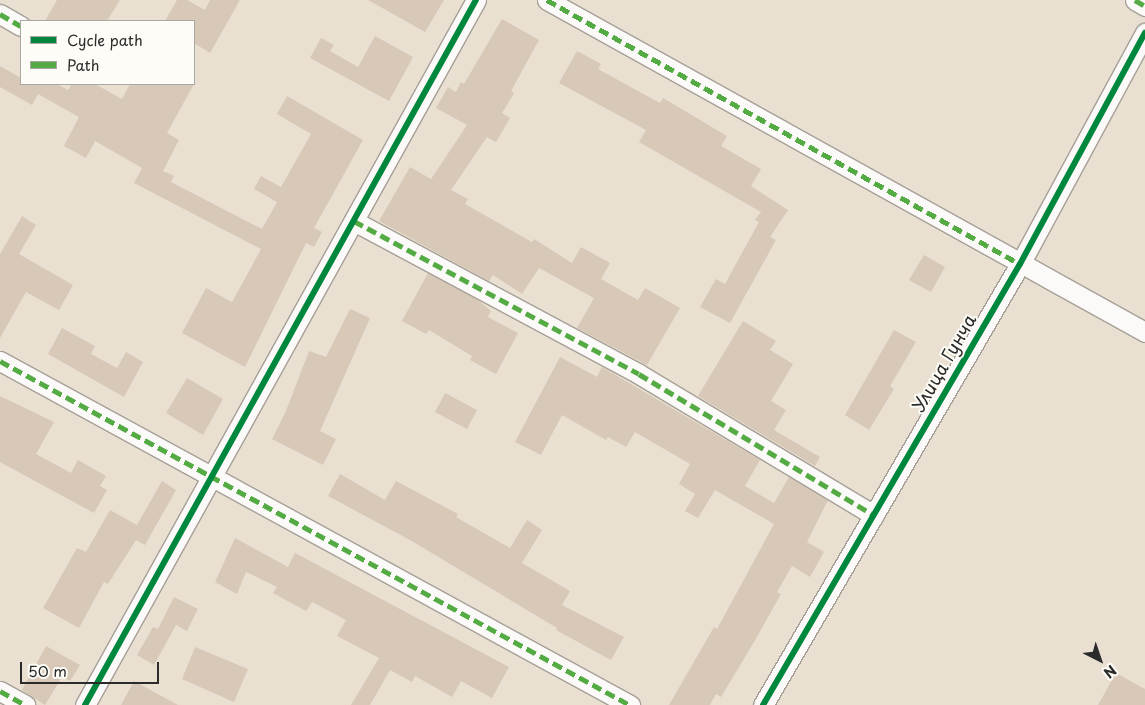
<!DOCTYPE html>
<html>
<head>
<meta charset="utf-8">
<style>
  body { margin:0 }
  #map { position:relative; width:1145px; height:705px; overflow:hidden; background:#eae0d2; font-family:"Playpen Sans",sans-serif }
  div>[style] { position:absolute }
  .building>* { inset:0; background:#d7c8b8 }
  .roads { filter:drop-shadow(1px 0 #a59f97) drop-shadow(-1px 0 #a59f97) drop-shadow(0 1px #a59f97) drop-shadow(0 -1px #a59f97) }
  .street>* { height:19px; margin:-9.5px; padding:0 9.5px; transform-origin:9.5px; border-radius:9.5px; background:#fcfaf8 }
  .quiet>* { height:5px; margin-top:-2.5px; transform-origin:0; background:repeating-linear-gradient(90deg,#54ab44 0 10px,transparent 0 15px) }
  .cycleway>* { height:6px; margin:-3px; padding:0 3px; transform-origin:3px; border-radius:3px; background:#00873e }
  span { translate:-50% -50%; white-space:nowrap; text-align:center; line-height:1.15; -webkit-text-stroke:4px #fdfcf7; paint-order:stroke }
  .street-label { font-size:18px; color:#2b2b2b }
  .legend { position:absolute; left:20px; top:20px; width:175px; height:65px; box-sizing:border-box; background:#fdfcf7; border:1px solid #a9a8a5; margin:0; padding:6px 9px; list-style:none; font-size:15px; color:#2b2b2b }
  .legend li { display:flex; align-items:center; gap:10px; height:25px }
  .legend b { width:25px; border:1px solid #a9a8a5 }
  .north { position:absolute; left:1075px; top:635px; width:50px; height:50px; -webkit-text-stroke:4px #fdfcf7; paint-order:stroke; rotate:139deg; font-size:14px; font-weight:700; line-height:20px; text-align:center; color:#2b2b2b }
  .north::after { content:''; display:block; margin:auto; width:18px; height:22px; background:#2b2b2b; clip-path:polygon(50% 0,100% 100%,50% 72%,0 100%) }
  .scale { position:absolute; left:20px; top:662px; width:139px; height:22px; box-sizing:border-box; border:2px solid #2b2b2b; border-top:0; padding-left:6px; font-size:15px; line-height:18px; white-space:nowrap; color:#2b2b2b; -webkit-text-stroke:4px #fdfcf7; paint-order:stroke }
</style>
</head>
<body>
<div id="map">
  <div class="building">
    <div style="clip-path:polygon(57px 0,120px 0,107px 21px,45px 21px)"></div>
    <div style="clip-path:polygon(177px 0,187px 0,205px 10px,210px 0,240px 0,210px 53px,194px 43px,194px 21px,165px 21px)"></div>
    <div style="clip-path:polygon(368px 0,444px 0,425px 32px)"></div>
    <div style="clip-path:polygon(502px 19px,539px 40px,511px 91px,514px 93px,502px 113px,510px 118px,496px 142px,487px 137px,451px 190px,468px 199px,465px 204px,532px 242px,534px 239px,572px 263px,581px 247px,610px 263px,601px 279px,638px 300px,645px 288px,680px 308px,647px 365px,577px 328px,594px 298px,539px 268px,522px 294px,493px 275px,489px 281px,379px 221px,410px 167px,431px 179px,467px 125px,436px 108px,448px 87px,456px 92px,461px 82px,464px 84px)"></div>
    <div style="clip-path:polygon(375px 36px,413px 57px,389px 101px,310px 58px,321px 38px,334px 45px,330px 51px,358px 67px)"></div>
    <div style="clip-path:polygon(577px 51px,601px 64px,598px 69px,660px 103px,663px 98px,727px 136px,721px 146px,761px 169px,751px 186px,788px 210px,770px 237px,776px 240px,730px 323px,700px 307px,716px 279px,725px 284px,759px 222px,755px 220px,761px 212px,639px 142px,646px 130px,559px 83px)"></div>
    <div style="clip-path:polygon(0 66px,21px 78px,21px 84px,57px 84px,68px 90px,72px 84px,95px 84px,122px 99px,130px 84px,194px 84px,167px 133px,179px 140px,163px 171px,174px 176px,171px 182px,262px 229px,277px 202px,254px 189px,261px 176px,281px 187px,311px 134px,277px 114px,287px 96px,363px 140px,314px 228px,322px 232px,314px 247px,306px 243px,245px 367px,182px 333px,206px 288px,232px 302px,261px 249px,134px 183px,142px 168px,95px 141px,86px 158px,64px 146px,79px 117px,38px 94px,32px 105px,0 87px)"></div>
    <div style="clip-path:polygon(22px 216px,36px 225px,19px 254px,73px 285px,59px 310px,26px 292px,0 338px,0 254px)"></div>
    <div style="clip-path:polygon(924px 255px,945px 267px,931px 292px,909px 280px)"></div>
    <div style="clip-path:polygon(428px 273px,478px 300px,491px 311px,488px 317px,518px 333px,496px 374px,470px 360px,472px 356px,429px 330px,426px 334px,402px 321px)"></div>
    <div style="clip-path:polygon(350px 309px,370px 318px,320px 431px,336px 439px,323px 465px,272px 439px,286px 411px,309px 351px,326px 357px)"></div>
    <div style="clip-path:polygon(743px 321px,776px 341px,770px 350px,793px 364px,771px 401px,786px 410px,774px 430px,820px 457px,815px 466px,698px 396px)"></div>
    <div style="clip-path:polygon(62px 328px,95px 346px,91px 354px,117px 368px,126px 352px,143px 362px,124px 397px,48px 354px)"></div>
    <div style="clip-path:polygon(894px 330px,916px 342px,890px 386px,894px 389px,869px 430px,845px 415px)"></div>
    <div style="clip-path:polygon(560px 357px,597px 377px,602px 367px,760px 460px,745px 486px,774px 503px,789px 477px,828px 500px,807px 542px,824px 552px,810px 577px,792px 566px,777px 592px,781px 594px,754px 642px,721px 697px,716px 694px,710px 705px,669px 705px,714px 627px,717px 629px,774px 524px,715px 490px,698px 518px,685px 511px,695px 494px,679px 484px,690px 464px,635px 432px,626px 447px,608px 437px,606px 440px,562px 415px,541px 455px,515px 442px)"></div>
    <div style="clip-path:polygon(187px 378px,223px 399px,203px 435px,166px 413px)"></div>
    <div style="clip-path:polygon(445px 393px,477px 410px,467px 429px,435px 412px)"></div>
    <div style="clip-path:polygon(0 396px,54px 422px,36px 454px,71px 473px,78px 460px,106px 476px,100px 486px,107px 490px,94px 513px,0 462px)"></div>
    <div style="clip-path:polygon(340px 474px,385px 500px,396px 481px,458px 514px,456px 517px,510px 548px,527px 520px,542px 530px,522px 563px,570px 591px,562px 605px,624px 637px,611px 660px,556px 630px,557px 628px,410px 540px,328px 496px)"></div>
    <div style="clip-path:polygon(162px 481px,176px 490px,145px 545px,136px 540px,108px 584px,104px 582px,79px 628px,43px 608px,77px 548px,86px 552px,110px 510px,137px 525px)"></div>
    <div style="clip-path:polygon(235px 538px,288px 567px,295px 553px,509px 667px,492px 698px,461px 681px,452px 697px,415px 676px,412px 682px,390px 670px,370px 705px,351px 705px,379px 658px,337px 636px,346px 620px,312px 602px,306px 611px,273px 593px,277px 587px,246px 572px,237px 594px,215px 582px)"></div>
    <div style="clip-path:polygon(174px 597px,198px 609px,187px 631px,176px 625px,154px 665px,137px 655px,153px 627px,158px 629px)"></div>
    <div style="clip-path:polygon(46px 646px,80px 665px,70px 681px,62px 677px,45px 705px,22px 690px)"></div>
    <div style="clip-path:polygon(195px 647px,248px 669px,234px 702px,182px 679px)"></div>
    <div style="clip-path:polygon(1116px 673px,1145px 689px,1145px 705px,1098px 705px)"></div>
    <div style="clip-path:polygon(134px 681px,178px 705px,121px 705px)"></div>
  </div>
  <div class="roads">
    <div class="street">
      <div style="left:547px;top:0;width:684px;rotate:29.04deg"></div>
      <div style="left:1135px;top:0;width:12px;rotate:31deg"></div>
      <div style="left:0;top:14px;width:24px;rotate:30deg"></div>
      <div style="left:354px;top:221px;width:323px;rotate:28.2deg"></div>
      <div style="left:639px;top:374px;width:274px;rotate:31deg"></div>
      <div style="left:0;top:361px;width:718px;rotate:28.64deg"></div>
      <div style="left:0;top:691px;width:29px;rotate:29deg"></div>
      <div style="left:85px;top:705px;width:806px;rotate:-60.99deg"></div>
      <div style="left:763px;top:705px;width:510px;rotate:-59.77deg"></div>
      <div style="left:1020px;top:264px;width:263px;rotate:-61.6deg"></div>
    </div>
  </div>
  <div class="quiet">
    <div style="left:547px;top:0;width:542px;rotate:29.17deg"></div>
    <div style="left:1135px;top:0;width:12px;rotate:31deg"></div>
    <div style="left:0;top:14px;width:24px;rotate:30deg"></div>
    <div style="left:354px;top:221px;width:323px;rotate:28.2deg"></div>
    <div style="left:639px;top:374px;width:274px;rotate:31deg"></div>
    <div style="left:0;top:361px;width:718px;rotate:28.64deg"></div>
    <div style="left:0;top:691px;width:29px;rotate:29deg"></div>
  </div>
  <div class="cycleway">
    <div style="left:85px;top:705px;width:806px;rotate:-60.99deg"></div>
    <div style="left:763px;top:705px;width:510px;rotate:-59.77deg"></div>
    <div style="left:1020px;top:264px;width:263px;rotate:-61.6deg"></div>
  </div>
  <div class="street-label">
    <span style="left:944px;top:363px;rotate:-60deg">Улица Гунча</span>
  </div>
  <ul class="legend">
  <li><b style="height:6px;background:#00873e"></b>Cycle path</li>
  <li><b style="height:6px;background:#54ab44"></b>Path</li>
  </ul>
  <div class="north">N</div>
  <div class="scale">50 m</div>
</div>
</body>
</html>
